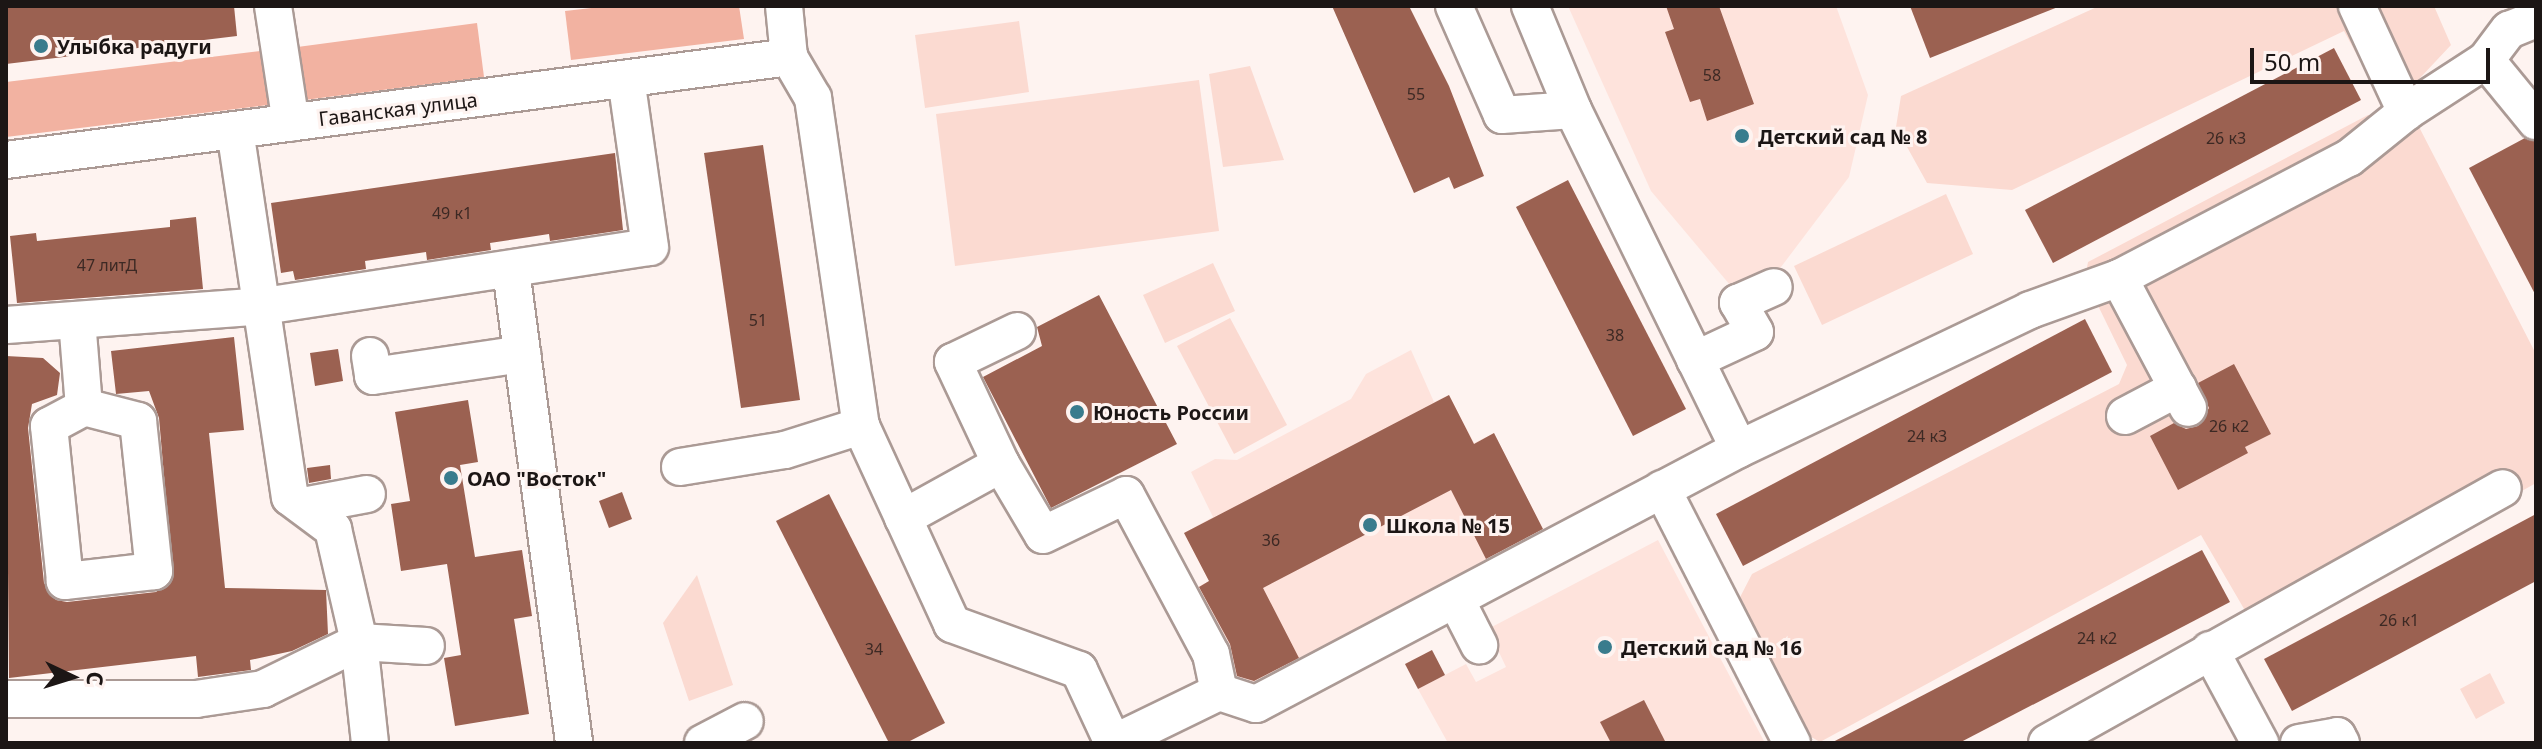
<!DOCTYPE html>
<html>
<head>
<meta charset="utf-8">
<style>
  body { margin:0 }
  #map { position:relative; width:2542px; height:749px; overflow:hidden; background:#fef3f0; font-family:"Noto Sans",sans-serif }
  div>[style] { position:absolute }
  .built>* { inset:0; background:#fee3dc }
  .green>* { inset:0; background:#fbdad1 }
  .forest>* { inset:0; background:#f2b2a1 }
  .building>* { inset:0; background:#9b6151 }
  .roads { filter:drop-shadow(2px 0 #ab9a95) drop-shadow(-2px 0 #ab9a95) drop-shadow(0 2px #ab9a95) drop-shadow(0 -2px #ab9a95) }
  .minor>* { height:36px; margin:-18px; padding:0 18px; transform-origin:18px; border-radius:18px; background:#fff }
  .dots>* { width:22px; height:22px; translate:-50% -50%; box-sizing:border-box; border:4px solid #fef3f0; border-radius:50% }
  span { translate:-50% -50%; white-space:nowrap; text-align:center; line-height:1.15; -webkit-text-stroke:6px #fef3f0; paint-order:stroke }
  .number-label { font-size:16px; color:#3c2924 }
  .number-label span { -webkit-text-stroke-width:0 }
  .poi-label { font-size:20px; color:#1c1615; font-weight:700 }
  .left { translate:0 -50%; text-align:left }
  .street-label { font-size:20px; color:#1c1615 }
  .frame { position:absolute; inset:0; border:8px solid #1c1615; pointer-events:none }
  .north { position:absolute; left:32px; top:637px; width:80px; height:80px; -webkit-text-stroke:6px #fef3f0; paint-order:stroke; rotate:94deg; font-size:22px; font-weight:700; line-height:32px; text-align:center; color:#1c1615 }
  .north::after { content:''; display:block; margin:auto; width:28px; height:36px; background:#1c1615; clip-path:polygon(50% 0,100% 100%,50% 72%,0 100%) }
  .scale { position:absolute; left:2250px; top:48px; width:240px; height:36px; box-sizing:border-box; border:4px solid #1c1615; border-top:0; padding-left:10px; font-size:24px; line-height:28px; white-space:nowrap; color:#1c1615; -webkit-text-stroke:6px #fef3f0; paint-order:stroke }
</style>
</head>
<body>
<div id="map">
  <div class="built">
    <div style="clip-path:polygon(1568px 6px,1836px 6px,1868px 95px,1849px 177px,1778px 271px,1730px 285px,1651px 191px)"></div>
    <div style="clip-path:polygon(1411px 350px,1434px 402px,1449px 395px,1474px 443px,1494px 433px,1546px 535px,1243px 694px,1190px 591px,1209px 581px,1184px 533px,1213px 517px,1191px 472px,1215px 459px,1237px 460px,1351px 399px,1366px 374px)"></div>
    <div style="clip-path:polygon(1658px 540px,1765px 743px,1448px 743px,1418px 689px,1466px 664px,1476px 682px,1506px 667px,1488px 629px)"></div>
  </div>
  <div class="green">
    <div style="clip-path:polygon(2099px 6px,2434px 6px,2451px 45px,2388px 112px,2344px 31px,2012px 190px,1927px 183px,1896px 127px,1901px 96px)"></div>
    <div style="clip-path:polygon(1019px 21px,1029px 92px,925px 108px,915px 35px)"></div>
    <div style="clip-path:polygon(1250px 66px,1284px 160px,1223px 167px,1209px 74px)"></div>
    <div style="clip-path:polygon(1199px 80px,1219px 231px,955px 266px,936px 114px)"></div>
    <div style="clip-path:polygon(2368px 115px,2418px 125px,2536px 354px,2536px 483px,2261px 638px,2201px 535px,1820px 742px,1801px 731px,1735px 607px,1752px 574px,2119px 384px,2127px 365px,2085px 279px,2088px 262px)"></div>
    <div style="clip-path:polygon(1946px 194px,1973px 254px,1822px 325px,1794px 266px)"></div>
    <div style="clip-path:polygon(1213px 263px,1235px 311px,1165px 343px,1143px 295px)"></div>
    <div style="clip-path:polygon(1230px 318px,1287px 425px,1234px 454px,1177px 346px)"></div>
    <div style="clip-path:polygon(697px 575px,733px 685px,689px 701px,663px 623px)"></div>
    <div style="clip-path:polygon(2490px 673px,2505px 703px,2476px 719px,2460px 689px)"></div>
  </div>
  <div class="forest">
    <div style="clip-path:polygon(609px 6px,739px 6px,744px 39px,571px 60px,565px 11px)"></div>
    <div style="clip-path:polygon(477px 23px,484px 77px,297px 101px,290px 48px)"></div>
    <div style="clip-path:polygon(269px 50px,276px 104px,6px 137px,6px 82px)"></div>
  </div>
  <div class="building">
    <div style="clip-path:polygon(6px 6px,234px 6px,237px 36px,6px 64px)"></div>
    <div style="clip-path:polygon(1332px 6px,1409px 6px,1449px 86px,1484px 176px,1454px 189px,1449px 177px,1414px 193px)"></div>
    <div style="clip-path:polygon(1666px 6px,1719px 6px,1754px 104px,1707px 121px,1700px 99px,1690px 102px,1665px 32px,1674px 29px)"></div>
    <div style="clip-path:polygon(1910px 6px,2058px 6px,2058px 7px,1930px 58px)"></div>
    <div style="clip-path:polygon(2334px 48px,2361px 100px,2053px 263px,2025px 210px)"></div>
    <div style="clip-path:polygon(2525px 138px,2536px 141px,2536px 296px,2469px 168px)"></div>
    <div style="clip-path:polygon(763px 145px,800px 400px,741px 408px,704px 153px)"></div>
    <div style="clip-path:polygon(615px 153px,623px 230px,550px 241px,549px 234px,490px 243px,491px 250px,427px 260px,426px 252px,365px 261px,366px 269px,295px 280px,293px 271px,281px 273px,271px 203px)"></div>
    <div style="clip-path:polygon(1568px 180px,1686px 409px,1633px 436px,1516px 207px)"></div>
    <div style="clip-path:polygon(196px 217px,203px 289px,17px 303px,10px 236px,36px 233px,37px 241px,170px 227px,170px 220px)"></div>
    <div style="clip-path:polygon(1099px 295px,1177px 444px,1051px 508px,983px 377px,1042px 346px,1037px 327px)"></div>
    <div style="clip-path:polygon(2085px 319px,2112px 372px,1743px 566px,1716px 514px)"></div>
    <div style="clip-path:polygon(234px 337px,244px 430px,209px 433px,225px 588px,326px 590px,328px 634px,292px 651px,250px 660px,251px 670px,198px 677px,196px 656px,9px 678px,6px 356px,43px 358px,60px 373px,57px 395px,32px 404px,28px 428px,44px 583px,56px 600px,67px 602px,156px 592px,173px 579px,159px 418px,149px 391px,116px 394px,111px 351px)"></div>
    <div style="clip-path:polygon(338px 349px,343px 381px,315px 386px,310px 353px)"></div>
    <div style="clip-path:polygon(2234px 364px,2271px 434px,2245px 447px,2248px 453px,2178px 490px,2150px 436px,2174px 423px,2186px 429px,2198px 426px,2209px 408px,2198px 383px)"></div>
    <div style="clip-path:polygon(1449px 395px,1474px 444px,1494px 433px,1543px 529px,1486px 559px,1451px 490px,1263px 588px,1299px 658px,1254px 681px,1237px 676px,1230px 644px,1199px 587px,1209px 581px,1184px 533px)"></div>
    <div style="clip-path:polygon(468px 400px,478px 462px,460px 465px,475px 557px,522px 550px,532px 616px,514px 619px,529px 714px,455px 726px,444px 658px,461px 655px,447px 564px,401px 571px,391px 504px,410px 501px,395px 412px)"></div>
    <div style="clip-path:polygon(330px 465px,331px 479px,309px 483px,307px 468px)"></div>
    <div style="clip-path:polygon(622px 492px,632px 519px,609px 528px,599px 501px)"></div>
    <div style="clip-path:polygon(829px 494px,945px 723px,906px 743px,889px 743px,776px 521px)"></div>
    <div style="clip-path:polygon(2536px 514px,2536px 581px,2292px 711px,2264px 659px)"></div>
    <div style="clip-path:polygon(2202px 550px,2230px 602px,2121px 659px,1959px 743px,1831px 743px)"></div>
    <div style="clip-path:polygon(1432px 650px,1445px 675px,1418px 689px,1405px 664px)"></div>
    <div style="clip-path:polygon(1644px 700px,1666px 743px,1611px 743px,1600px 722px)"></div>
  </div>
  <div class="roads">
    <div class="minor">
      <div style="left:273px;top:6px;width:118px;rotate:81.3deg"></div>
      <div style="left:784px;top:6px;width:51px;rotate:84.4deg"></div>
      <div style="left:789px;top:57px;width:48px;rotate:59.7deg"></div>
      <div style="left:813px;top:98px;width:331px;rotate:81.7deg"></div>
      <div style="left:861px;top:426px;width:218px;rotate:65.3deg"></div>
      <div style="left:952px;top:624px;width:135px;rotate:19.9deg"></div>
      <div style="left:1079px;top:670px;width:81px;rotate:65deg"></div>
      <div style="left:1454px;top:6px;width:119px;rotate:66.2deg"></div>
      <div style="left:1502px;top:115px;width:71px;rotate:-4deg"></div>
      <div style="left:1530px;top:6px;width:113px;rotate:67.5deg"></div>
      <div style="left:1573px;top:110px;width:377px;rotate:63.9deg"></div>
      <div style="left:2357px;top:6px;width:117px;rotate:65.2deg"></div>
      <div style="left:2486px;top:60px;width:79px;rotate:50.7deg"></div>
      <div style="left:235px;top:130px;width:371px;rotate:81.5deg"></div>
      <div style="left:290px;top:497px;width:54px;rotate:36.7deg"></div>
      <div style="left:333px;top:529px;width:116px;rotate:77deg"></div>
      <div style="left:359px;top:642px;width:102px;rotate:83.8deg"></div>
      <div style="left:6px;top:160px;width:790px;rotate:-7.49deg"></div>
      <div style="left:511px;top:270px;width:477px;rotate:82.4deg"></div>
      <div style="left:2119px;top:278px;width:147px;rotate:62deg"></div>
      <div style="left:77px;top:320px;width:87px;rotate:85.4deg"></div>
      <div style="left:84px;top:407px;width:56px;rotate:14.5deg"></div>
      <div style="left:138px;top:421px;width:151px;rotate:83.9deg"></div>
      <div style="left:154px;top:571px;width:90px;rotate:173.6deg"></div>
      <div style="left:65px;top:581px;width:156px;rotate:-95.9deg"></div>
      <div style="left:49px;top:426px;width:40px;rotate:-28deg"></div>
      <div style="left:6px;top:325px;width:259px;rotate:-4.2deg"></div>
      <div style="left:264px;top:306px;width:390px;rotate:-8.7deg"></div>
      <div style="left:650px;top:247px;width:170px;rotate:-98.1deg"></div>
      <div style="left:370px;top:356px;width:20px;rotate:81deg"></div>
      <div style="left:373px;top:376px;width:151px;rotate:-8.4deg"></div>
      <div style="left:1695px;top:360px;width:66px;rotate:-25deg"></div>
      <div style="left:1755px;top:332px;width:34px;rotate:-120deg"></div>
      <div style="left:1738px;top:303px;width:39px;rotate:-24deg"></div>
      <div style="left:2125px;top:416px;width:60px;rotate:-27.8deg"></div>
      <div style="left:1001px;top:464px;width:113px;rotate:-115.2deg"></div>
      <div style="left:953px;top:362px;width:71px;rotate:-25.8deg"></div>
      <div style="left:680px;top:467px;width:106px;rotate:-9.2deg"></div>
      <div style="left:785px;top:450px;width:80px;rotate:-17.5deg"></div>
      <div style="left:1662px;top:489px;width:285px;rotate:62.9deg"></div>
      <div style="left:303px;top:506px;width:65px;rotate:-10.6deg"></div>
      <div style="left:903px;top:518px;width:112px;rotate:-28.9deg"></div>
      <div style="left:1001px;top:464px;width:82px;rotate:59.4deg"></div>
      <div style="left:1043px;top:535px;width:92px;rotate:-25.7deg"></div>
      <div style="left:1126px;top:495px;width:180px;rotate:61.9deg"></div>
      <div style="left:1211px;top:654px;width:39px;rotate:78deg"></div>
      <div style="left:1456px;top:600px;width:51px;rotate:62.9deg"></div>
      <div style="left:2210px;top:650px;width:106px;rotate:61.7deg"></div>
      <div style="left:6px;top:699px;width:190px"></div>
      <div style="left:196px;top:699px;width:68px;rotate:-8.5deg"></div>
      <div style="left:263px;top:689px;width:107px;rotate:-26.1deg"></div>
      <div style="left:359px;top:642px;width:67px;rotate:3.4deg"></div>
      <div style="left:703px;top:743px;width:47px;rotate:-27.6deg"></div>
      <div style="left:1114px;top:743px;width:117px;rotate:-25.9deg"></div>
      <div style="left:1219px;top:692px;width:39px;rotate:18deg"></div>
      <div style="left:1256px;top:704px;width:546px;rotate:-27.83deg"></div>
      <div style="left:1739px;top:449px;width:322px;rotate:-25.5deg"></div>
      <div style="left:2030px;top:310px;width:95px;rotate:-19.8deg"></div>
      <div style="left:2119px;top:278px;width:259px;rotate:-27.6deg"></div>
      <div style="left:2349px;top:158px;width:73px;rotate:-38.9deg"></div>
      <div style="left:2406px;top:112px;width:95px;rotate:-33deg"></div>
      <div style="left:2486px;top:60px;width:38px;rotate:-53deg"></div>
      <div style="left:2509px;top:30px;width:29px;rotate:-22deg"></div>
      <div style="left:2047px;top:743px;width:522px;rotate:-29.21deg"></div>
      <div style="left:2299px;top:743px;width:39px;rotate:-10deg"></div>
      <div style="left:2337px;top:736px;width:8px;rotate:60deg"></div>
    </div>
  </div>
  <div class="dots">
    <div style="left:41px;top:46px;background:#397c8d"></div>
    <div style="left:1742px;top:136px;background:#397c8d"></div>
    <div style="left:1077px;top:412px;background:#397c8d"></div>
    <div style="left:451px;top:478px;background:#397c8d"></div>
    <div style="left:1370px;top:525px;background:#397c8d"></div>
    <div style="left:1605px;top:647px;background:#397c8d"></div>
  </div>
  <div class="number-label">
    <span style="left:1712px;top:75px">58</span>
    <span style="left:1416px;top:94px">55</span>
    <span style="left:2226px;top:138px">26 к3</span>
    <span style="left:452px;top:213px">49 к1</span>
    <span style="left:107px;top:265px">47 литД</span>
    <span style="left:758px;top:320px">51</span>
    <span style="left:1615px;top:335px">38</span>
    <span style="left:2229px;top:426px">26 к2</span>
    <span style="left:1927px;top:436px">24 к3</span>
    <span style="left:1271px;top:540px">36</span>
    <span style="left:2399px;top:620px">26 к1</span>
    <span style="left:2097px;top:638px">24 к2</span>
    <span style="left:874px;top:649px">34</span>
  </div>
  <div class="poi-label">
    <span class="left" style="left:57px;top:46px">Улыбка радуги</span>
    <span class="left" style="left:1758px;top:136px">Детский сад № 8</span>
    <span class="left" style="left:1093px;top:412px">Юность России</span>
    <span class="left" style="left:467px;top:478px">ОАО "Восток"</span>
    <span class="left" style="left:1386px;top:525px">Школа № 15</span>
    <span class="left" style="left:1621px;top:647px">Детский сад № 16</span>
  </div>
  <div class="street-label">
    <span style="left:398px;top:109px;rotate:-7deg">Гаванская улица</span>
  </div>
  <div class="frame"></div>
  <div class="north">С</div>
  <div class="scale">50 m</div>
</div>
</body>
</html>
